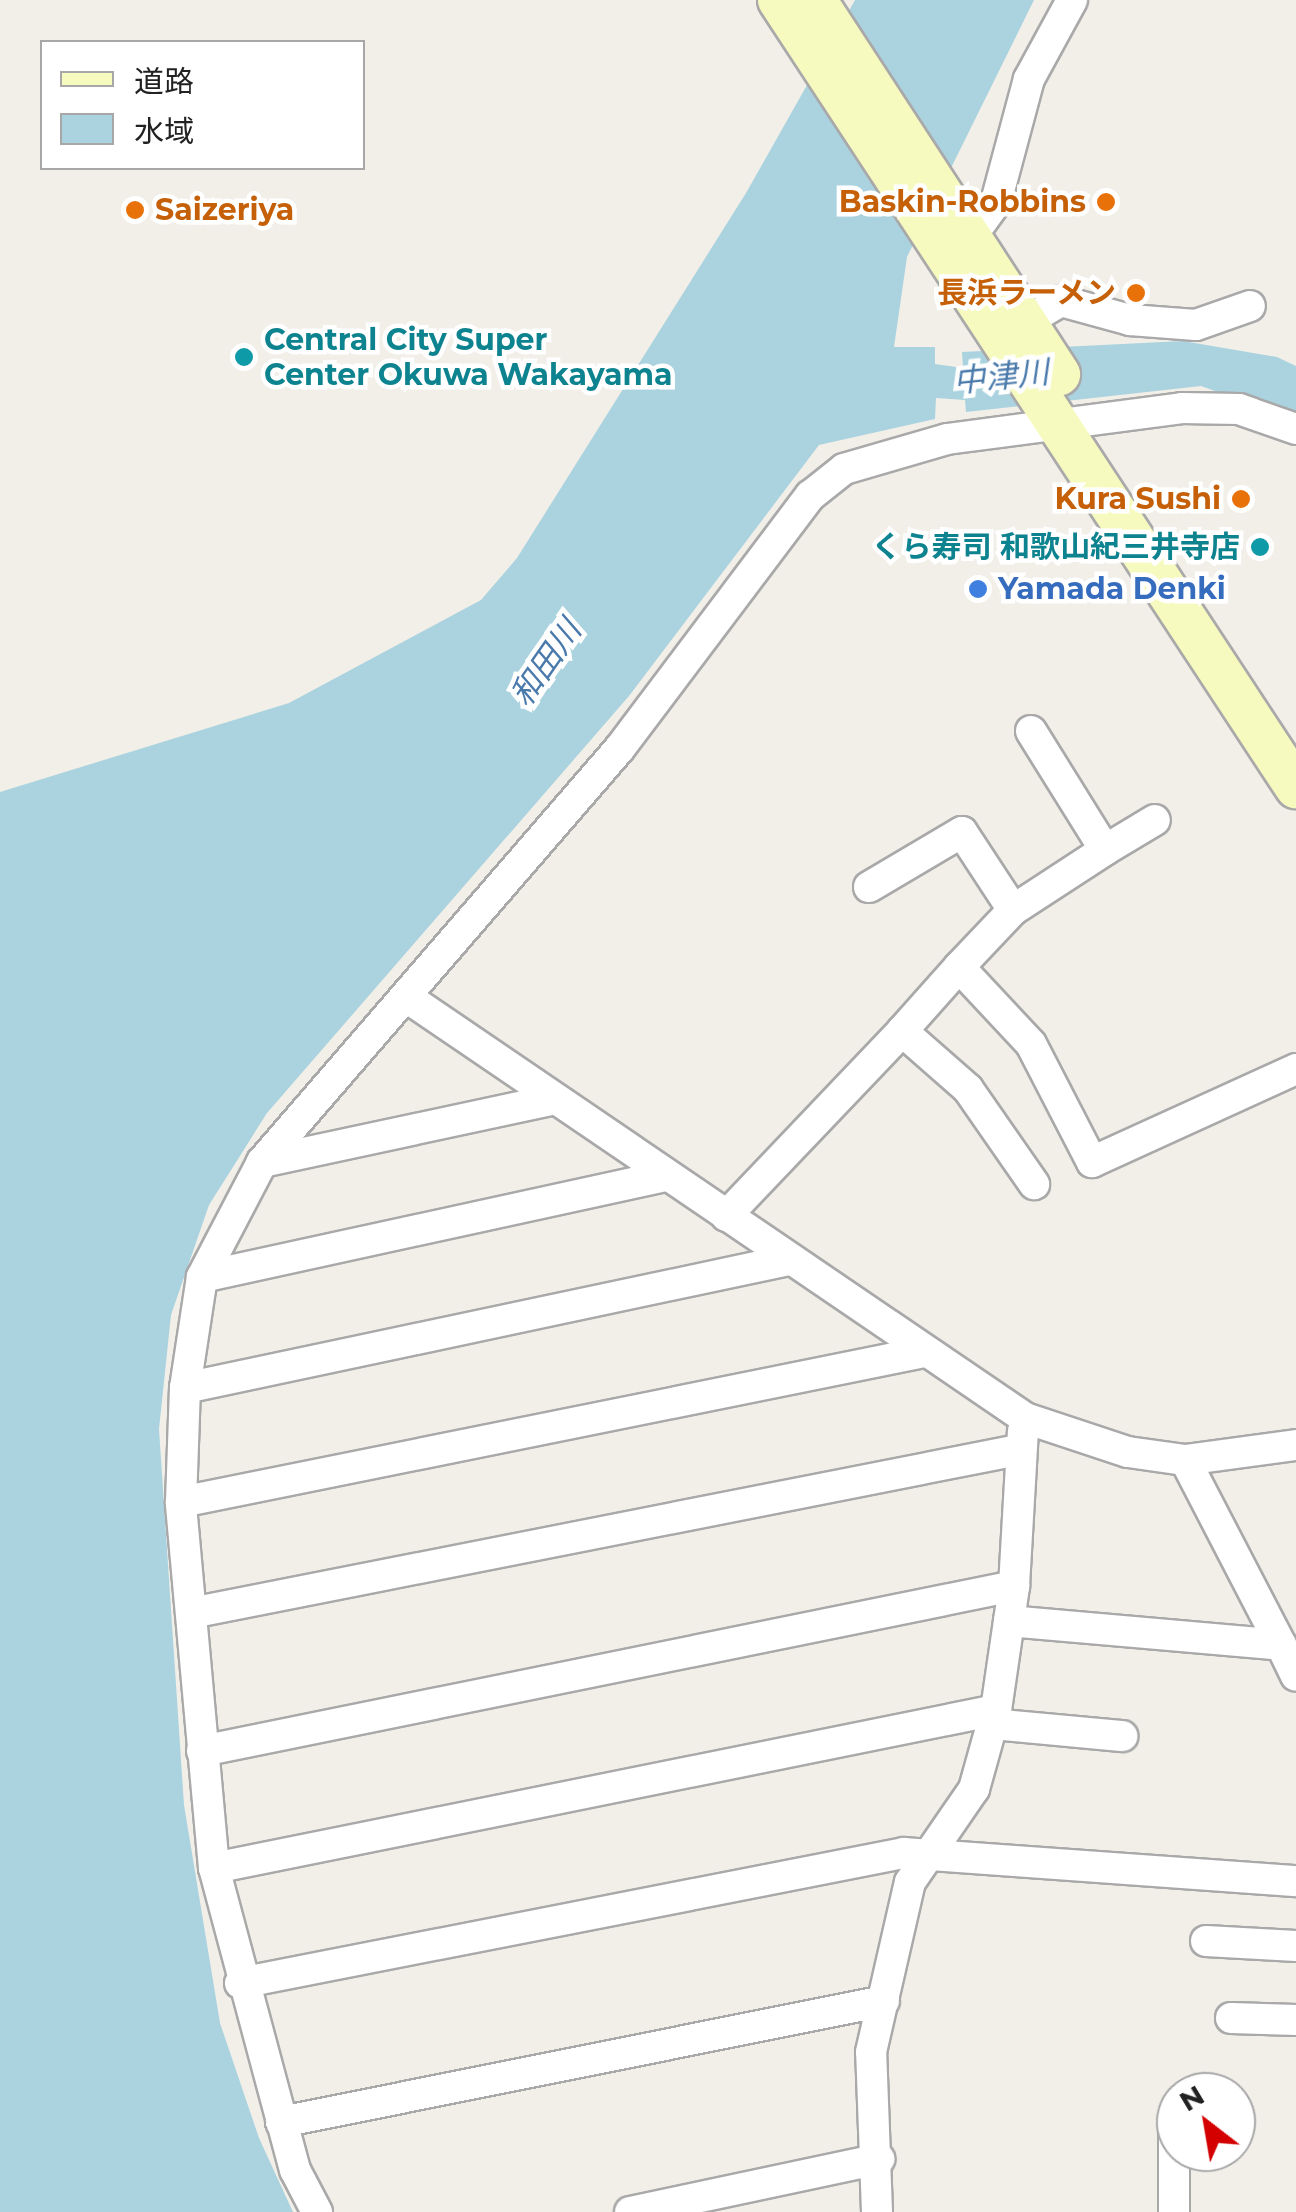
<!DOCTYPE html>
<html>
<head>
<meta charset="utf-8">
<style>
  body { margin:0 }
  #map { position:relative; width:1296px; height:2212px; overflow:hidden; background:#f2efe9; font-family:Montserrat,"Noto Sans JP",sans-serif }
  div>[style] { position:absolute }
  .water>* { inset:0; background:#aad3df }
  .roads { filter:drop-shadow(2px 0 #a9a9a9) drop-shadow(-2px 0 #a9a9a9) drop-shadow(0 2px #a9a9a9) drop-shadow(0 -2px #a9a9a9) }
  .minor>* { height:30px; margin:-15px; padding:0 15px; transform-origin:15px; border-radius:15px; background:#fff }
  .secondary>* { height:42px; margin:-21px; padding:0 21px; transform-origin:21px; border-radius:21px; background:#f7fabf }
  .dots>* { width:28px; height:28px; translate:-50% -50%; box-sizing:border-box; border:5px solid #fff; border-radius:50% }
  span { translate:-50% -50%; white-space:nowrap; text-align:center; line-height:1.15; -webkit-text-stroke:9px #fff; paint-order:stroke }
  .food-label { font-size:30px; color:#c56008; font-weight:700 }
  .right { translate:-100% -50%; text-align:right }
  .left { translate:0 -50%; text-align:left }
  .culture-label { font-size:30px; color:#0d838f; font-weight:700 }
  .shop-label { font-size:30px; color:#366cbe; font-weight:700 }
  .water-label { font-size:32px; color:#4a7aab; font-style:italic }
  .legend { position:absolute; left:40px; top:40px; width:325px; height:130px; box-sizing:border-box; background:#fff; border:2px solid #a7a7a7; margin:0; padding:12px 18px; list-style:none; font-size:30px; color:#222 }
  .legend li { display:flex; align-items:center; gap:20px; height:50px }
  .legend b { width:50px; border:2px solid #a7a7a7 }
  .north { position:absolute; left:1156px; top:2072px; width:100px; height:100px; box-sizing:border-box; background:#fff; border:2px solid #a7a7a7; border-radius:50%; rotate:329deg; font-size:28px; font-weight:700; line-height:40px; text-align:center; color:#222 }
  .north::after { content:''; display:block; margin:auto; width:35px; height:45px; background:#d40000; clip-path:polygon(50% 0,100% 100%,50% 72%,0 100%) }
</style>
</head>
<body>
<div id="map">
  <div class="water">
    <div style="clip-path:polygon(855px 0,1034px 0,907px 257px,894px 347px,935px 347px,935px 364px,963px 368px,962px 352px,1183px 341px,1277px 357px,1296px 366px,1296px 420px,1201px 386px,966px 412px,965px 400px,936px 398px,935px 419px,819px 445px,629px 696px,267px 1113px,209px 1205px,171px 1315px,159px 1429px,184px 1805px,220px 2023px,259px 2138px,293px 2212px,0 2212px,0 792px,289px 703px,481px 600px,517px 558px,746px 193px)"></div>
  </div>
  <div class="roads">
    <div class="minor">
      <div style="left:960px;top:252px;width:62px;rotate:-54.2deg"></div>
      <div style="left:996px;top:202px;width:127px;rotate:-75deg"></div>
      <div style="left:1029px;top:79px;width:90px;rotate:-61.4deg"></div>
      <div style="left:1025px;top:322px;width:42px;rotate:-30.3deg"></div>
      <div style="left:1061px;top:301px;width:72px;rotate:15.4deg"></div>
      <div style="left:1130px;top:320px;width:66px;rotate:4.3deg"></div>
      <div style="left:1196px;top:325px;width:57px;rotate:-19.4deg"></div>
      <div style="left:1031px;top:731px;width:140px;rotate:58.1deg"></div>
      <div style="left:1105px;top:850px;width:58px;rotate:-31deg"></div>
      <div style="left:869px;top:887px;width:108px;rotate:-30.6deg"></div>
      <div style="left:962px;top:832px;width:93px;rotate:56.8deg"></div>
      <div style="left:1013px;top:910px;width:110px;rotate:-33.1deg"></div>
      <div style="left:1013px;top:910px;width:79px;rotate:133.5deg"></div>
      <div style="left:959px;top:967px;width:105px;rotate:46.9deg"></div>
      <div style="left:1031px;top:1044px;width:133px;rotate:62.7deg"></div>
      <div style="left:1092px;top:1162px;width:224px;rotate:-24.5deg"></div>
      <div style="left:959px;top:967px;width:86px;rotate:131.7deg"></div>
      <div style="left:902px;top:1031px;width:88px;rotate:41.3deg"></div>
      <div style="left:968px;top:1089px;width:116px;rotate:55.2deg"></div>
      <div style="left:408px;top:998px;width:746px;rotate:34.24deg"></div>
      <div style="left:1025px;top:1418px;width:108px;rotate:18.3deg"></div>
      <div style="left:1128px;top:1452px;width:58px;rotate:8deg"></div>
      <div style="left:1185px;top:1460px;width:112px;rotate:-7.7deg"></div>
      <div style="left:262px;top:1162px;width:300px;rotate:-12.1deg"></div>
      <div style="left:726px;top:1216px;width:255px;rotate:-46.4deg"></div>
      <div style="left:202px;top:1277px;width:474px;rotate:-12.3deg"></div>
      <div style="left:185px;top:1388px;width:617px;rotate:-11.97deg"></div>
      <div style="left:181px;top:1502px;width:758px;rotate:-11.41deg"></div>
      <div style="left:191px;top:1613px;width:843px;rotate:-11.15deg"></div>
      <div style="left:1009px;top:1621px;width:273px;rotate:5deg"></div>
      <div style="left:1281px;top:1645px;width:208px;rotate:-117.4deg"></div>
      <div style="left:1281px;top:1645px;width:34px;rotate:64deg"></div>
      <div style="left:992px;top:1724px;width:131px;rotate:5.3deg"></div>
      <div style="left:202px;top:1751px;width:829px;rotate:-11.49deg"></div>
      <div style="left:214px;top:1868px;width:798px;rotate:-11.42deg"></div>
      <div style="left:1206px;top:1941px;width:90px;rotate:3.2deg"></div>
      <div style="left:240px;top:1983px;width:677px;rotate:-11.08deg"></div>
      <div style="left:904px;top:1853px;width:393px;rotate:4.1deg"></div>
      <div style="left:1231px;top:2018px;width:65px;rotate:1.8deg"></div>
      <div style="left:281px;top:2122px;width:615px;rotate:-11.35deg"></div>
      <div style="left:317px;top:2212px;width:47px;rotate:-117.6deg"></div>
      <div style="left:295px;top:2170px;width:313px;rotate:-105deg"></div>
      <div style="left:214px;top:1868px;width:367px;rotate:-95.2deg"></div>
      <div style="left:181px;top:1502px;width:114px;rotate:-88deg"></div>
      <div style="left:185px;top:1388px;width:112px;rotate:-81.3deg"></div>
      <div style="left:202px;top:1277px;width:130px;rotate:-62.4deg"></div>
      <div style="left:262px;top:1162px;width:547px;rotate:-49.15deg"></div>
      <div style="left:620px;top:748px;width:316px;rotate:-53deg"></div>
      <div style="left:810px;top:496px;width:43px;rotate:-38.5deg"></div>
      <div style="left:844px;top:469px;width:107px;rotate:-16.2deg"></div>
      <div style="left:947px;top:439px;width:237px;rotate:-7.5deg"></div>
      <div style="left:1182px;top:408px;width:57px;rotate:1deg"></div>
      <div style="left:1239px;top:409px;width:60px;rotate:19.3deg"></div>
      <div style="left:630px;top:2212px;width:255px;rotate:-12deg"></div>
      <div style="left:877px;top:2212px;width:160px;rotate:-92.1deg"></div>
      <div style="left:871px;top:2052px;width:174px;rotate:-77.1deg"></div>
      <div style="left:910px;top:1882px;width:113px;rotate:-55.5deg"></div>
      <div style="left:974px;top:1789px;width:82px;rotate:-74.4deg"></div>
      <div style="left:996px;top:1710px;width:125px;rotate:-81.7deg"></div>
      <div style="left:1014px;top:1586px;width:155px;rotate:-86.7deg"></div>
      <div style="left:1174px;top:2212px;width:80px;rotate:-90deg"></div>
    </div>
    <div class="secondary">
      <div style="left:779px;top:0;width:942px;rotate:56.7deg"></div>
      <div style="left:815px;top:0;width:447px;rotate:56.9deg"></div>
    </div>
  </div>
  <div class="dots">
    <div style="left:1106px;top:202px;background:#e8710a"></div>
    <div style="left:135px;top:210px;background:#e8710a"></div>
    <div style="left:1136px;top:293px;background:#e8710a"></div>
    <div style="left:244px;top:357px;background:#0f9aa8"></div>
    <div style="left:1241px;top:499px;background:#e8710a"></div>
    <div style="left:1260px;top:547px;background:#0f9aa8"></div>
    <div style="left:978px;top:589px;background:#3f7fe0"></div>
  </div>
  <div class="food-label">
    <span class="right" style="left:1086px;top:202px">Baskin-Robbins</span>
    <span class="left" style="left:155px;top:210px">Saizeriya</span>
    <span class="right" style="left:1116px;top:293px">長浜ラーメン</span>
    <span class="right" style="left:1221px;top:499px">Kura Sushi</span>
  </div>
  <div class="culture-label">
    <span class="left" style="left:264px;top:357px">Central City Super<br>Center Okuwa Wakayama</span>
    <span class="right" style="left:1240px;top:547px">くら寿司 和歌山紀三井寺店</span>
  </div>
  <div class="shop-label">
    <span class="left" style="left:998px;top:589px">Yamada Denki</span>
  </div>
  <div class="water-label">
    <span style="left:1001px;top:377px;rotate:-6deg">中津川</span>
    <span style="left:546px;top:663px;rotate:-55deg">和田川</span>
  </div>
  <ul class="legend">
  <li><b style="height:12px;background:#f7fabf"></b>道路</li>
  <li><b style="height:28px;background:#aad3df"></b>水域</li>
  </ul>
  <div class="north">N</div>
</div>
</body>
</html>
